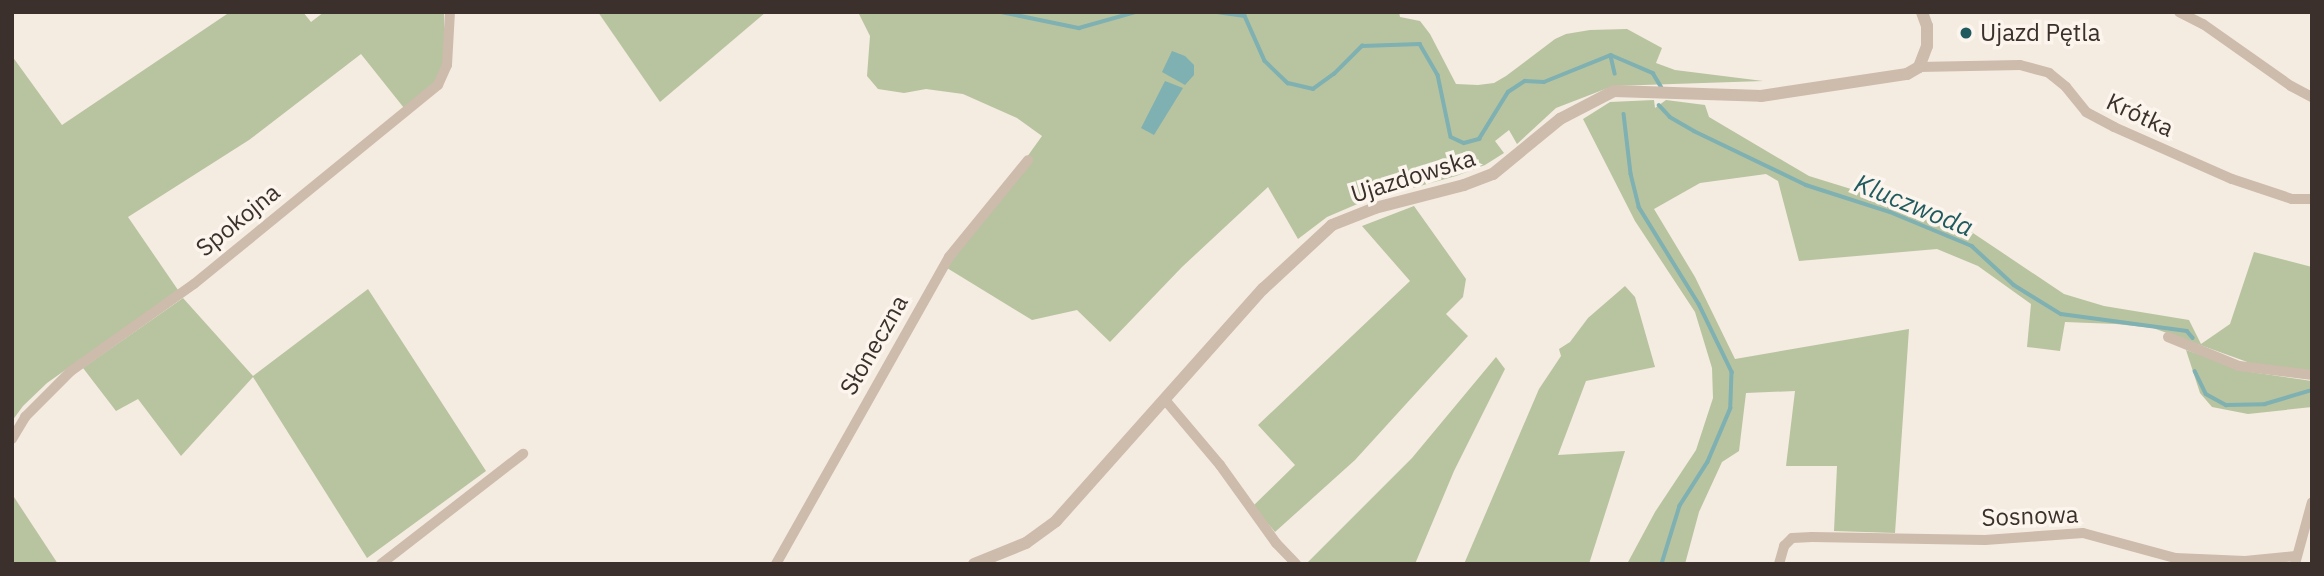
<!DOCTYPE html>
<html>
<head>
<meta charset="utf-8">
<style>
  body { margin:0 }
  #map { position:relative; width:2324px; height:576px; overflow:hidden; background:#f4ebe1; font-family:"IBM Plex Sans",sans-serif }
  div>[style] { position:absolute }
  .green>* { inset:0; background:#b8c4a0 }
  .water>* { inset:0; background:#7fb0b2 }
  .stream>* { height:3.5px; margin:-1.75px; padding:0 1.75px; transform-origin:1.75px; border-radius:1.75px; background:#7fb0b2 }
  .minor>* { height:10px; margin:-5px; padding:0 5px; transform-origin:5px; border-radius:5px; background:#cdbbac }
  .tertiary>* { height:12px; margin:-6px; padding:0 6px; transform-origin:6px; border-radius:6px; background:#cdbbac }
  .dots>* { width:19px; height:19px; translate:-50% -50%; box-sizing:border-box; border:4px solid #fbf5ee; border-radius:50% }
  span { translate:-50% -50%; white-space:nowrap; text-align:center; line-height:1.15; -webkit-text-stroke:7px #fbf5ee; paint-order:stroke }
  .poi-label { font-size:24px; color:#3b302b }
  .left { translate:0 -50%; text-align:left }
  .street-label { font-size:24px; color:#3b302b }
  .water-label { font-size:26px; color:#1f5a5e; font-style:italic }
  .frame { position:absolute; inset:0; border:14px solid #3b302b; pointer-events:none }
</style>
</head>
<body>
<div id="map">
  <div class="green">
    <div style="clip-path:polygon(230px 12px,303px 12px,311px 22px,324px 12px,444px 12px,444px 65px,435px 84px,404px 108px,361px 54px,249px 140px,128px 217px,178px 290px,47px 383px,23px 406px,12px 421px,12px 56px,62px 125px)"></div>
    <div style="clip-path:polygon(598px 12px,766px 12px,660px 102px)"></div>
    <div style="clip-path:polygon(858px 12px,1399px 12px,1400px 17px,1420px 21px,1430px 34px,1456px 84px,1478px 85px,1494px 83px,1506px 76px,1555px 39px,1566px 34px,1590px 30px,1627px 29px,1662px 48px,1656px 63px,1675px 70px,1763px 81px,1613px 86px,1556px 108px,1517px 144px,1509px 130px,1495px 141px,1504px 153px,1485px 165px,1456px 176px,1362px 202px,1327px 217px,1298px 239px,1268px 187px,1182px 267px,1110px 342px,1077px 310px,1032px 320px,947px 268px,1042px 136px,1017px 118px,963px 94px,926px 89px,904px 93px,878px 89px,867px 76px,870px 36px)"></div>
    <div style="clip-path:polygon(1654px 100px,1655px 108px,1666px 100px,1705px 105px,1709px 117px,1809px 176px,1922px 211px,1967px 229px,2064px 294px,2104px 306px,2189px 320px,2201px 344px,2230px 324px,2254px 252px,2312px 267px,2312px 372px,2264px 368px,2153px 328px,2116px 324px,2065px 322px,2060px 351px,2027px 347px,2031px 304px,1978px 266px,1937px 249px,1799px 261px,1778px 181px,1766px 174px,1700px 183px,1654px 209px,1695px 277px,1735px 359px,1909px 329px,1895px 533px,1834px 531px,1837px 466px,1786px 466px,1795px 391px,1746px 393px,1739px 451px,1722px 462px,1699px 512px,1685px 564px,1627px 564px,1655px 512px,1696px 450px,1713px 398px,1712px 368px,1695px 312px,1635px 221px,1583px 119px,1610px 102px)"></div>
    <div style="clip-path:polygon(1414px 206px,1466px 279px,1463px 297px,1446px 314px,1468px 336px,1355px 460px,1275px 532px,1253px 506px,1295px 465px,1258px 425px,1410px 281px,1362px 226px)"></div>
    <div style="clip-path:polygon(1625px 286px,1635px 297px,1655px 367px,1586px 381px,1558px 455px,1625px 451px,1589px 564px,1464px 564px,1539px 389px,1561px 356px,1559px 349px,1570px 342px,1588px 318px)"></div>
    <div style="clip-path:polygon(368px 289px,486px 471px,367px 558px,253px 377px,181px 456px,138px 399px,116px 411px,83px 368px,183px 298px,253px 376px)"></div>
    <div style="clip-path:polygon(2186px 350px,2251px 372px,2312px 381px,2312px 407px,2248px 414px,2212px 407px,2200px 393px)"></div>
    <div style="clip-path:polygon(1496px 357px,1505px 369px,1454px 471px,1415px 564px,1306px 564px,1412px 458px)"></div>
    <div style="clip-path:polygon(12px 494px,58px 564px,12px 564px)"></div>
  </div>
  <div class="water">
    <div style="clip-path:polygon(1172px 51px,1185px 56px,1194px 65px,1194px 75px,1185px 85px,1162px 72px)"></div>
    <div style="clip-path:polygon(1165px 81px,1183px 88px,1154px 135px,1141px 128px)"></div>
  </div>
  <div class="stream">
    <div style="left:1001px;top:12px;width:80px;rotate:11.6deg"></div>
    <div style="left:1079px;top:28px;width:59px;rotate:-15.7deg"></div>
    <div style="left:1217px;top:12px;width:28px;rotate:8deg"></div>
    <div style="left:1245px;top:16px;width:49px;rotate:66deg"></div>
    <div style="left:1265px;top:61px;width:32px;rotate:44deg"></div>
    <div style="left:1288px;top:83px;width:26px;rotate:13deg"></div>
    <div style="left:1313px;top:89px;width:26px;rotate:-36deg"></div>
    <div style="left:1334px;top:74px;width:40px;rotate:-45deg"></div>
    <div style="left:1362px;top:46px;width:58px;rotate:-2deg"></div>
    <div style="left:1420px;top:44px;width:36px;rotate:60deg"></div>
    <div style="left:1438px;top:75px;width:63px;rotate:78.2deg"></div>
    <div style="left:1451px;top:137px;width:14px;rotate:25deg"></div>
    <div style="left:1464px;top:143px;width:16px;rotate:-15deg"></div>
    <div style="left:1479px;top:139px;width:55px;rotate:-58.3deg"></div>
    <div style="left:1508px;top:92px;width:20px;rotate:-33deg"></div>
    <div style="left:1525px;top:81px;width:19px;rotate:3deg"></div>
    <div style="left:1544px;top:82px;width:72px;rotate:-21.9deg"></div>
    <div style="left:1611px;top:55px;width:46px;rotate:23.2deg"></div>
    <div style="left:1653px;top:73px;width:17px;rotate:59deg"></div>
    <div style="left:1611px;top:56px;width:18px;rotate:77deg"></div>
    <div style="left:1659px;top:105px;width:16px;rotate:47deg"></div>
    <div style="left:1670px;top:117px;width:28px;rotate:30deg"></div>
    <div style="left:1694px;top:131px;width:124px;rotate:25.7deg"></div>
    <div style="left:1806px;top:185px;width:88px;rotate:17.8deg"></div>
    <div style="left:1890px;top:212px;width:89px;rotate:22.5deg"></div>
    <div style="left:1972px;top:246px;width:57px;rotate:42.9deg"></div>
    <div style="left:2014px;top:285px;width:55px;rotate:31.7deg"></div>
    <div style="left:2061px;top:314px;width:127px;rotate:7.7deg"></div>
    <div style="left:2187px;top:331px;width:9px;rotate:49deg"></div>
    <div style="left:1624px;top:114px;width:60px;rotate:83.3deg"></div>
    <div style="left:1631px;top:174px;width:34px;rotate:76deg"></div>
    <div style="left:1639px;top:207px;width:114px;rotate:58.3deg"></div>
    <div style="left:1699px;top:304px;width:76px;rotate:64.1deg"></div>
    <div style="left:1732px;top:372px;width:36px;rotate:92deg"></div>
    <div style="left:1731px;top:408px;width:59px;rotate:113.1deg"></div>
    <div style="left:1708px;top:462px;width:52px;rotate:122.5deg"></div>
    <div style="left:1680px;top:506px;width:61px;rotate:107.2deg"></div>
    <div style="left:2195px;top:371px;width:25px;rotate:64deg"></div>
    <div style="left:2206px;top:394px;width:23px;rotate:29deg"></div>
    <div style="left:2226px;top:405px;width:39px;rotate:-1deg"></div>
    <div style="left:2265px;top:404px;width:49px;rotate:-16.6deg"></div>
  </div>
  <div class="minor">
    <div style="left:2179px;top:12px;width:27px;rotate:27deg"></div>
    <div style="left:2203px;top:24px;width:108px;rotate:35.2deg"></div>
    <div style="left:2291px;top:86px;width:24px;rotate:28deg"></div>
    <div style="left:1919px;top:67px;width:101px;rotate:-1.1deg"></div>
    <div style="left:2020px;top:65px;width:30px;rotate:15deg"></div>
    <div style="left:2049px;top:73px;width:22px;rotate:39deg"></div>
    <div style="left:2066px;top:87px;width:32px;rotate:51deg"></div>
    <div style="left:2086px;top:112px;width:32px;rotate:28deg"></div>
    <div style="left:2114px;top:127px;width:129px;rotate:23.8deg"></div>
    <div style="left:2232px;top:179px;width:63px;rotate:18.4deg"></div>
    <div style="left:2292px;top:199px;width:20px"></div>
    <div style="left:2168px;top:337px;width:77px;rotate:22.2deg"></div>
    <div style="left:2239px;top:366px;width:74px;rotate:7deg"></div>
    <div style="left:1166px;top:401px;width:84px;rotate:49.8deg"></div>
    <div style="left:1220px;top:465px;width:96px;rotate:54.3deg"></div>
    <div style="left:1276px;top:543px;width:29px;rotate:46deg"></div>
    <div style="left:12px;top:439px;width:26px;rotate:-59deg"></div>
    <div style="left:25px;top:417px;width:65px;rotate:-45deg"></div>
    <div style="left:71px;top:371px;width:151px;rotate:-35.3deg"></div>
    <div style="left:194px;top:284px;width:315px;rotate:-39.2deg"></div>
    <div style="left:438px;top:85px;width:22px;rotate:-66deg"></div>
    <div style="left:447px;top:65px;width:53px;rotate:-86.8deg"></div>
    <div style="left:381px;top:564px;width:180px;rotate:-37.8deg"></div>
    <div style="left:776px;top:564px;width:352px;rotate:-60.6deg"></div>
    <div style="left:949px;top:257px;width:125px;rotate:-50.8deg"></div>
    <div style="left:1779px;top:564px;width:19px;rotate:-74deg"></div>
    <div style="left:1784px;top:546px;width:11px;rotate:-45deg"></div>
    <div style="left:1792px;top:538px;width:20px;rotate:-3deg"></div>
    <div style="left:1812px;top:537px;width:173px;rotate:1deg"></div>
    <div style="left:1985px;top:540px;width:98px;rotate:-4.1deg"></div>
    <div style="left:2083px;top:533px;width:95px;rotate:15.2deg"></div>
    <div style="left:2175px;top:558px;width:70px;rotate:2.5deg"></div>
    <div style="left:2245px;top:561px;width:51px;rotate:-5.6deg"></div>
    <div style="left:2295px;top:564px;width:64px;rotate:-74.7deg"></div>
  </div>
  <div class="tertiary">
    <div style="left:974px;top:564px;width:56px;rotate:-22deg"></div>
    <div style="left:1026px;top:543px;width:37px;rotate:-36deg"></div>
    <div style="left:1056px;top:521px;width:311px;rotate:-48.3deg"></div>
    <div style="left:1263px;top:289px;width:94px;rotate:-42.8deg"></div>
    <div style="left:1332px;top:225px;width:46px;rotate:-21.6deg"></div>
    <div style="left:1375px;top:208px;width:92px;rotate:-14.5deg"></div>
    <div style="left:1464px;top:185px;width:31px;rotate:-21deg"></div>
    <div style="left:1493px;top:174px;width:87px;rotate:-39.4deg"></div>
    <div style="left:1560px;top:119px;width:61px;rotate:-27.4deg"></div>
    <div style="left:1614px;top:91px;width:147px;rotate:1.9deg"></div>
    <div style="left:1761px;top:96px;width:148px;rotate:-8.6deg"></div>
    <div style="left:1907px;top:74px;width:14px;rotate:-30deg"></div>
    <div style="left:1919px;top:67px;width:22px;rotate:-69deg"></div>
    <div style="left:1927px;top:46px;width:20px;rotate:-90deg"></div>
    <div style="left:1927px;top:26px;width:15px;rotate:-110deg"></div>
  </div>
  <div class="dots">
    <div style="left:1966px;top:33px;background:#1f5a5e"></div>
  </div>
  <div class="poi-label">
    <span class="left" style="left:1980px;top:33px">Ujazd Pętla</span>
  </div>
  <div class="street-label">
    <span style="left:2140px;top:115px;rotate:25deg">Krótka</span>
    <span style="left:1413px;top:176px;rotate:-17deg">Ujazdowska</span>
    <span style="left:238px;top:220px;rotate:-39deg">Spokojna</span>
    <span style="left:874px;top:345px;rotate:-60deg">Słoneczna</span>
    <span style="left:2030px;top:516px;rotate:-2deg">Sosnowa</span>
  </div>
  <div class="water-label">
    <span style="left:1914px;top:205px;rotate:22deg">Kluczwoda</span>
  </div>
  <div class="frame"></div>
</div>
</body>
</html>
